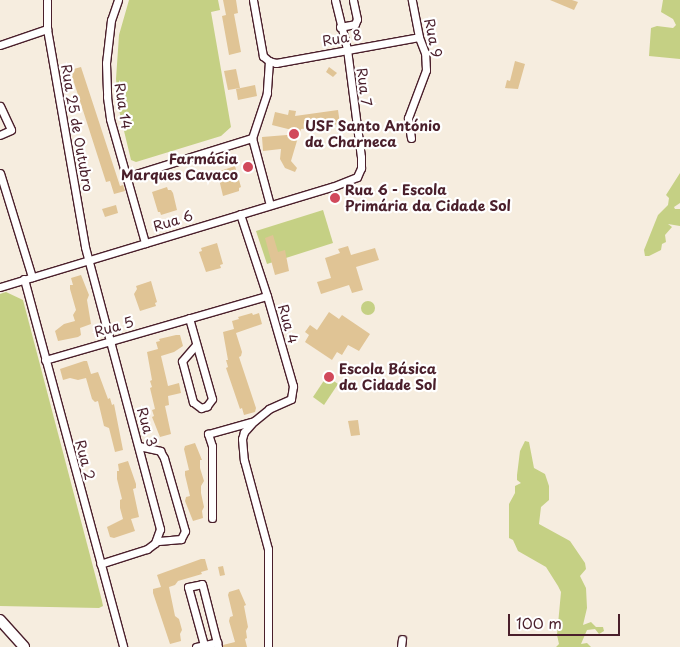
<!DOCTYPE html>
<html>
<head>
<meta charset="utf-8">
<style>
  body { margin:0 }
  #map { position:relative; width:680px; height:647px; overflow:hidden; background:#f6eddf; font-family:"Playpen Sans",sans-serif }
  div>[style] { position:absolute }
  .green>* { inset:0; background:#c5d084 }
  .round { border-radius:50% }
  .building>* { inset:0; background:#e0c495 }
  .roads { filter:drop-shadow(1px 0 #4a1f2b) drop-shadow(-1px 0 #4a1f2b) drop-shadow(0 1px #4a1f2b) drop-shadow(0 -1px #4a1f2b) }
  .street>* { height:7px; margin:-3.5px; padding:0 3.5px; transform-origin:3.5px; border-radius:3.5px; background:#fff }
  .secondary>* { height:10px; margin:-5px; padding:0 5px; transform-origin:5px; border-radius:5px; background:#fff }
  .dots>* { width:14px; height:14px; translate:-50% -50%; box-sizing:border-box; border:2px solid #fff; border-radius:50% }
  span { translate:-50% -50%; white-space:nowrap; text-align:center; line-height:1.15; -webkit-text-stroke:4.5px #fff; paint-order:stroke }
  .street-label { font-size:14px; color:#4a1f2b }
  .poi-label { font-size:14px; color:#4a1f2b; font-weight:700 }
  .left { translate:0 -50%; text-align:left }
  .right { translate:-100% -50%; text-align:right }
  .scale { position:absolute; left:508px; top:614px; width:112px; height:22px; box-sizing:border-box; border:2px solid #4a1f2b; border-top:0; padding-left:6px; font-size:15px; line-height:18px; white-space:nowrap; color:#4a1f2b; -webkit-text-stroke:4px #fff; paint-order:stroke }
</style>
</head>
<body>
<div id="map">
  <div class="green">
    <div style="clip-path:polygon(129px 0,218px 0,220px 10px,211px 12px,231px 127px,221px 136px,136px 162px,131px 160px,119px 110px,116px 79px,119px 35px)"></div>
    <div style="clip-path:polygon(663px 0,680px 0,680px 59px,649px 56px,651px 28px,657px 26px,673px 28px,676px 25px,673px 19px,661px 12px)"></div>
    <div style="clip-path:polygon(680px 173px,680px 203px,674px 207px,675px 209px,680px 209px,680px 226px,668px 224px,672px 227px,665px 235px,666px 242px,662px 244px,661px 250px,649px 256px,645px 256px,644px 250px,658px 215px,668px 205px,669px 198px,666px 195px)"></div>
    <div style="clip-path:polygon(323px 210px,333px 243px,267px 264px,256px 231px)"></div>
    <div style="clip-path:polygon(6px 292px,23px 300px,102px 601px,103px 606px,99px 608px,0 606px,0 294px)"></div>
    <div class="round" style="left:361px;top:301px;width:14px;height:14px"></div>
    <div style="clip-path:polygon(327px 376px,338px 384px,324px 405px,313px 397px)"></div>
    <div style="clip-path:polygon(525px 441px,529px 442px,534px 468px,545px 474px,549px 486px,549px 500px,541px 507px,539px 524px,570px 541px,585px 563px,586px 569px,580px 576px,586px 588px,587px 608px,583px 625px,591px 622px,596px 627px,603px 627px,604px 631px,599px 634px,595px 629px,587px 630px,581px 644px,587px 643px,591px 647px,556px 647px,559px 644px,557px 635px,561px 592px,558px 586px,546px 567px,518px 551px,513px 540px,509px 538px,509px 504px,515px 493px,515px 486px,521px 483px,517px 480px,517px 475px,520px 451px)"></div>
  </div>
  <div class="building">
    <div style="clip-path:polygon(223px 0,236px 0,238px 13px,234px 14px,241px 52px,229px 55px,222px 16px,226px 15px)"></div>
    <div style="clip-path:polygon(550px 0,572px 0,578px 2px,574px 10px)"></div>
    <div style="clip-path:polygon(515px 61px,525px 64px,518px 89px,505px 88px,507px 80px,510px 81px)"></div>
    <div style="clip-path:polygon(81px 67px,120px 186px,123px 185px,125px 191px,114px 194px,110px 181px,106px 182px,70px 70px)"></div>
    <div style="clip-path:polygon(329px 67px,337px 73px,333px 77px,326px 72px)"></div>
    <div style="clip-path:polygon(236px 69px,240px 88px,228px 90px,224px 71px)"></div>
    <div style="clip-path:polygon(255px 85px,257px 96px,238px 100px,236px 89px)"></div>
    <div style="clip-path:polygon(289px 110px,296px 111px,295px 116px,338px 110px,340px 124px,301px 129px,300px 132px,272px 125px,275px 112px,288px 115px)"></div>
    <div style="clip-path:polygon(299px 134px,291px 161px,297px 168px,295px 172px,285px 168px,280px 159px,281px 149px,263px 151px,262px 137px)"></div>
    <div style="clip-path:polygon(235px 166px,241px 187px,239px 188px,239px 191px,223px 196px,218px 175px,221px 174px,220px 171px)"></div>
    <div style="clip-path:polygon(167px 187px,168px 190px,171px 190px,173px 193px,177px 210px,161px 215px,160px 212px,158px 212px,152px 192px)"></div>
    <div style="clip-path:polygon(116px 205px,118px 213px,105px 217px,102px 209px)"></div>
    <div style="clip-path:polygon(273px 235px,278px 252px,285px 250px,289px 271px,275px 275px,265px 238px)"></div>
    <div style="clip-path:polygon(217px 243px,223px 264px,220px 265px,221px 268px,206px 272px,199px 252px,202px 251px,201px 248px)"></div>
    <div style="clip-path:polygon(348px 246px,351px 255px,375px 248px,379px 260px,356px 267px,363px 290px,352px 293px,349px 285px,321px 294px,317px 282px,331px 278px,325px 258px,340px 253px,338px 249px)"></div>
    <div style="clip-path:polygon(81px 275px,89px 295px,87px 300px,91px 324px,80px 328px,81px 335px,78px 337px,58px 341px,55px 331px,64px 324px,75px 321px,73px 315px,76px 310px,70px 289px,70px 285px,73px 285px,71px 278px)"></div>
    <div style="clip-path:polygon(151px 281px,157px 302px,155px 303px,156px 306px,140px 311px,134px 294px,137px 289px,136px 286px)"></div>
    <div style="clip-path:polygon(329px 312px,339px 319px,342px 315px,370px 334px,359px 351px,348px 345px,342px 355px,337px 352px,332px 360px,305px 342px,309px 335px,305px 332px,310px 325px,317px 330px)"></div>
    <div style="clip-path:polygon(252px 313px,253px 315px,259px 313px,262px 324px,236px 333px,242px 352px,241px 356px,239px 357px,256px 408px,255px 412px,244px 415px,242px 408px,240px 409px,226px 368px,228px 367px,226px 360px,228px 360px,223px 332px,234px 329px,232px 321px,239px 319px,238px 317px)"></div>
    <div style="clip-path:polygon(176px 335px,180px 335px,183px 346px,174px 352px,161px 356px,168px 386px,179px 383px,181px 393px,168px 396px,169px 405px,165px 406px,171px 434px,160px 437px,152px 417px,154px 416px,152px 410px,155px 409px,150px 388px,152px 387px,150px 381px,152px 380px,147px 352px,158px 349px,156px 342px,160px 341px,159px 339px)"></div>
    <div style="clip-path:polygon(84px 361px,87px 361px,91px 374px,98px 372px,108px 399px,110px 398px,112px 405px,114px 404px,123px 450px,115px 452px,109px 428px,104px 426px,98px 401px,95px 402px,92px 399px,86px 378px,78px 380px,70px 378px,63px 380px,60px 369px)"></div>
    <div style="clip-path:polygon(358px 420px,360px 435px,351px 436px,348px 421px)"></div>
    <div style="clip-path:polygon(195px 443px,202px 460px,200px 460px,200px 468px,204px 481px,201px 486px,201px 493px,204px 507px,202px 511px,203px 518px,193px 521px,185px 501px,186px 497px,190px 496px,185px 475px,185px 471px,189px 470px,184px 449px,185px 446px)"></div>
    <div style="clip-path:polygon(128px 461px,136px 484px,136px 488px,133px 489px,139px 517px,131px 519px,135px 531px,114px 538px,110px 537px,107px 527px,123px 519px,120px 508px,120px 500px,122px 499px,117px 479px,117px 471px,119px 471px,118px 464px)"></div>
    <div style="clip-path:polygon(201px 559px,205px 559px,208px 570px,201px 572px,202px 574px,178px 581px,175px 585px,169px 587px,175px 616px,179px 619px,182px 630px,180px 634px,181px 641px,170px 644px,153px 593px,153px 589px,161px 587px,157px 575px)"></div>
    <div style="clip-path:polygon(223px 566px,225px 575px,220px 576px,218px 567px)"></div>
    <div style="clip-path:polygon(239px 589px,246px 605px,244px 606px,248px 627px,246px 631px,247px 638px,245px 639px,247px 647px,223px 647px,223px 645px,235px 642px,229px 621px,230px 617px,233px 616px,228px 595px,229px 592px)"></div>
  </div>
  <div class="roads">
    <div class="street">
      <div style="left:47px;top:0;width:29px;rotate:90deg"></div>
      <div style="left:47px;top:29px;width:221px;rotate:80.1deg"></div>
      <div style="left:85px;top:247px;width:292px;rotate:75.1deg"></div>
      <div style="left:160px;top:529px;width:15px;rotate:110deg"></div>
      <div style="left:155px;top:543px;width:10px;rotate:143deg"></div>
      <div style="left:147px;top:549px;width:49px;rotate:162.3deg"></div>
      <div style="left:118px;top:0;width:21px;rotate:109deg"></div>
      <div style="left:111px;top:20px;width:43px;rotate:96.6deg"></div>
      <div style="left:106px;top:63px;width:34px;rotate:88deg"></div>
      <div style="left:107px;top:97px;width:22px;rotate:82deg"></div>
      <div style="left:110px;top:119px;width:129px;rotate:74.2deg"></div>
      <div style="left:253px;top:0;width:57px;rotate:79.9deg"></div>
      <div style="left:263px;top:56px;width:8px;rotate:40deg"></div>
      <div style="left:269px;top:61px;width:7px;rotate:16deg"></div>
      <div style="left:276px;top:63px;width:145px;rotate:-10.3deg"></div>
      <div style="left:340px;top:27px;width:15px;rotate:-11deg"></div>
      <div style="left:355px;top:24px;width:5px;rotate:-68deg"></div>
      <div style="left:357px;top:19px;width:19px;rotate:-102deg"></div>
      <div style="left:0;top:45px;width:50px;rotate:-18.8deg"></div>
      <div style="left:269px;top:61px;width:32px;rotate:94deg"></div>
      <div style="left:267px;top:93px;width:47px;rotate:108.4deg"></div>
      <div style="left:252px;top:138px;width:69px;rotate:75deg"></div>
      <div style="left:0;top:106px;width:26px;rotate:65deg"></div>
      <div style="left:11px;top:130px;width:12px;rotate:156deg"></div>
      <div style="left:411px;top:138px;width:20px;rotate:-99deg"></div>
      <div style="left:408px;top:118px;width:51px;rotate:-69.4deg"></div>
      <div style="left:426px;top:70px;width:17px;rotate:-93deg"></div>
      <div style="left:425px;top:53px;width:17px;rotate:-111deg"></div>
      <div style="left:419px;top:37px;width:38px;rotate:-101deg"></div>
      <div style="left:0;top:173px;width:109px;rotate:72.9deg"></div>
      <div style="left:126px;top:177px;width:132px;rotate:-17.2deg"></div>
      <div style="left:240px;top:214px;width:86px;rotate:71.8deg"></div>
      <div style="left:267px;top:296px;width:94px;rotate:73.9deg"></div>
      <div style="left:293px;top:386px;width:13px;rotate:99deg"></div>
      <div style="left:291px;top:399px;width:24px;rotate:156deg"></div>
      <div style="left:269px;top:409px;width:19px;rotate:141deg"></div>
      <div style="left:254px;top:421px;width:15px;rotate:132deg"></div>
      <div style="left:244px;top:432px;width:7px;rotate:106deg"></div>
      <div style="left:242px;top:439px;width:21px;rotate:85deg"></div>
      <div style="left:244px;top:460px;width:92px;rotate:74.9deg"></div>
      <div style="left:268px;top:549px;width:98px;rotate:90deg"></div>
      <div style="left:24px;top:279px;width:381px;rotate:74.9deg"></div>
      <div style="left:0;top:287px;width:347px;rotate:-16.8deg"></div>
      <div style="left:332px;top:187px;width:27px;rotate:-22deg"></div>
      <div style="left:357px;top:177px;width:10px;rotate:-66deg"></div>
      <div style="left:361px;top:168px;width:11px;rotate:-90deg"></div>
      <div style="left:361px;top:157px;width:109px;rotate:-97.4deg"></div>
      <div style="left:347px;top:49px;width:50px;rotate:-103.8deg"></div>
      <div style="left:189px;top:318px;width:84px;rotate:74.1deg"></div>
      <div style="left:212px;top:399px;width:9px;rotate:126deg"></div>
      <div style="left:207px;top:406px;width:6px;rotate:162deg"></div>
      <div style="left:201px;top:408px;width:10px;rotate:-143deg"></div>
      <div style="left:193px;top:402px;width:42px;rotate:-105deg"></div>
      <div style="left:182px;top:361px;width:21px;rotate:-49deg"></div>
      <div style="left:45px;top:360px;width:231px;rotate:-16.1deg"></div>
      <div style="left:139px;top:446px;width:22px;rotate:13deg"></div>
      <div style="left:160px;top:451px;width:8px;rotate:60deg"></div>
      <div style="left:164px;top:458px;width:76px;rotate:74deg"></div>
      <div style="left:185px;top:531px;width:9px;rotate:117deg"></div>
      <div style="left:181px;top:539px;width:25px;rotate:175deg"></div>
      <div style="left:212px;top:518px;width:72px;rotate:-90deg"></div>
      <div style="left:212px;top:446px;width:13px;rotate:-108deg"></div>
      <div style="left:208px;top:434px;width:45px;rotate:-15.6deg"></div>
      <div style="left:204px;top:645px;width:60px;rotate:-105.4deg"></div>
      <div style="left:188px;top:587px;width:14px;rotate:-12deg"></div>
      <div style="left:202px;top:584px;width:65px;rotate:75.7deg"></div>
      <div style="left:196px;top:647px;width:22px;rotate:-13deg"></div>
      <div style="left:401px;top:647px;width:8px;rotate:-83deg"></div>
    </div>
    <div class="secondary">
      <div style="left:0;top:620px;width:36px;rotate:48deg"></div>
    </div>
  </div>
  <div class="dots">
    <div style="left:294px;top:134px;background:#d1495b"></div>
    <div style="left:248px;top:167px;background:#d1495b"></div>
    <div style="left:335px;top:198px;background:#d1495b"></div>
    <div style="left:329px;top:377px;background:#d1495b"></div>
  </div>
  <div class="street-label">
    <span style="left:342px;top:38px;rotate:-10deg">Rua 8</span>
    <span style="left:433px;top:38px;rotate:78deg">Rua 9</span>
    <span style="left:364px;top:87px;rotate:82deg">Rua 7</span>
    <span style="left:123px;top:106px;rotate:81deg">Rua 14</span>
    <span style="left:77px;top:128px;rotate:80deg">Rua 25 de Outubro</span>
    <span style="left:173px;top:221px;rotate:-17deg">Rua 6</span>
    <span style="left:288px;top:324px;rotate:74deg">Rua 4</span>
    <span style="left:114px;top:327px;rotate:-16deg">Rua 5</span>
    <span style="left:147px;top:427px;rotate:74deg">Rua 3</span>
    <span style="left:85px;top:460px;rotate:75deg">Rua 2</span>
  </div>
  <div class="poi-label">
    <span class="left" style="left:305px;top:134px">USF Santo António<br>da Charneca</span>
    <span class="right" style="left:238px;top:167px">Farmácia<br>Marques Cavaco</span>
    <span class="left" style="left:345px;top:198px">Rua 6 - Escola<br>Primária da Cidade Sol</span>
    <span class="left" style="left:339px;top:377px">Escola Básica<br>da Cidade Sol</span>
  </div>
  <div class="scale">100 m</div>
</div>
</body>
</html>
